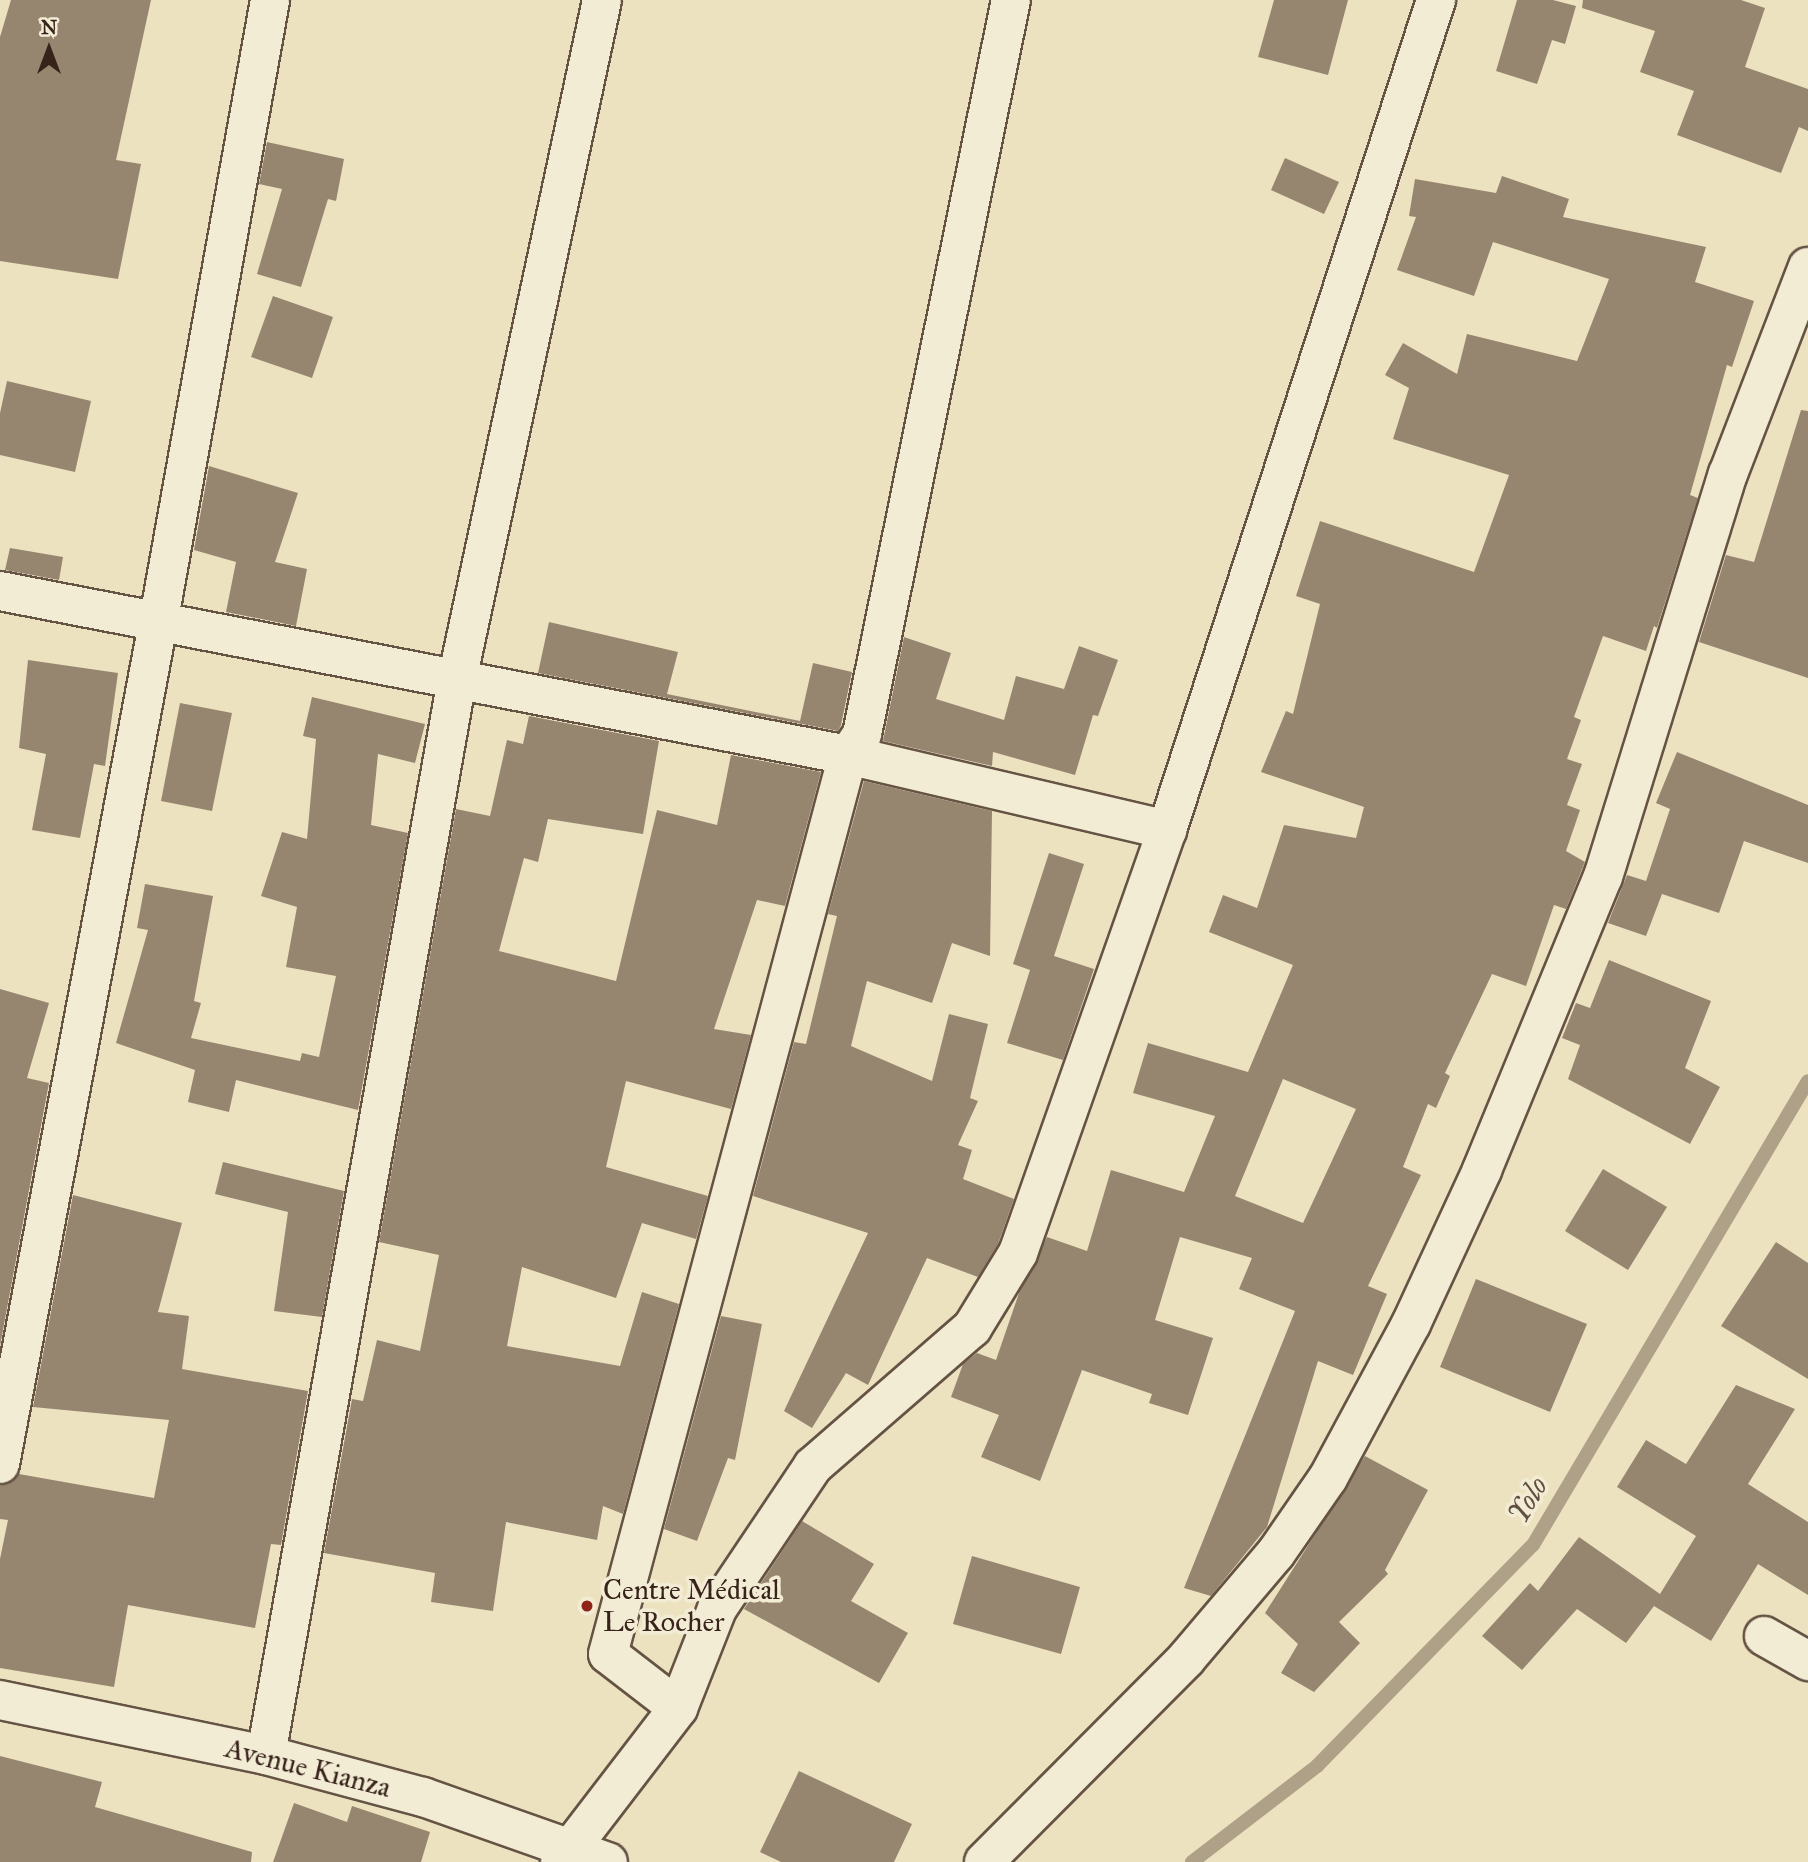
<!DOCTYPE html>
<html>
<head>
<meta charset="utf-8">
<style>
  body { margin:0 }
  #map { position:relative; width:1808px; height:1862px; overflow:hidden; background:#ece2bf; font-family:"IM FELL Great Primer",serif }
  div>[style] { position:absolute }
  .stream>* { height:14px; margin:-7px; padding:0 7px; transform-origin:7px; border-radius:7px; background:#afa187 }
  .building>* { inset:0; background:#968670 }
  .roads { filter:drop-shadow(2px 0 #655344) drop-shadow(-2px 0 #655344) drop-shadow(0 2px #655344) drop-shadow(0 -2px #655344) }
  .street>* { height:38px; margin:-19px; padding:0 19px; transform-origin:19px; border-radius:19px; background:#f3ecd5 }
  .secondary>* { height:38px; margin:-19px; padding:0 19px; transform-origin:19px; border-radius:19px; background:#f3ecd5 }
  .dots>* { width:19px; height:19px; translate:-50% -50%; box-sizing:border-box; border:4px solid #f3ecd5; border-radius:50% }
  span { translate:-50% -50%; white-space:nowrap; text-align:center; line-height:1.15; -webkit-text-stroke:7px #f3ecd5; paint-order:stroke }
  .poi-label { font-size:28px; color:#38231b }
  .left { translate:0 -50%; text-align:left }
  .street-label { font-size:28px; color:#38231b }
  .water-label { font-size:30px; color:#624f41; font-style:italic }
  .north { position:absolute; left:14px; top:14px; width:70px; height:70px; -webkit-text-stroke:5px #f3ecd5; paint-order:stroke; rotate:0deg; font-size:19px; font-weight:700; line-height:28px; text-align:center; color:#38231b }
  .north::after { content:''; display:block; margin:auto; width:24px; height:32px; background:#38231b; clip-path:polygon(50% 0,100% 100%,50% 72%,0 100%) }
</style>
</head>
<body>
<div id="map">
  <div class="stream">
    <div style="left:1192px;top:1862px;width:158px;rotate:-37.5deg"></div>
    <div style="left:1317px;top:1766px;width:309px;rotate:-45.7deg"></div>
    <div style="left:1533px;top:1545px;width:539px;rotate:-59.35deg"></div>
  </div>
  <div class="building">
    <div style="clip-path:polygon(11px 0,151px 0,116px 160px,141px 164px,118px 279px,0 261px,0 37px)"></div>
    <div style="clip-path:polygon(1274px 0,1348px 0,1328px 75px,1258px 57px)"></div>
    <div style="clip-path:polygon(1517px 0,1553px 0,1576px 6px,1565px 44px,1552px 40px,1537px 84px,1496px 71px)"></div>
    <div style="clip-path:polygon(1583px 0,1741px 0,1765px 8px,1745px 67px,1808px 89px,1808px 131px,1799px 127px,1781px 173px,1677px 135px,1694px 91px,1640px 72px,1655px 31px,1582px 8px)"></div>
    <div style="clip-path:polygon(267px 142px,344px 159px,336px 201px,328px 199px,301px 287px,257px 274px,282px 189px,259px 184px)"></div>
    <div style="clip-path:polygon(1285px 158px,1339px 182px,1324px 214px,1271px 190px)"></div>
    <div style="clip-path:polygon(evenodd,1502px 176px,1569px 199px,1563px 217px,1706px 247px,1695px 282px,1754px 301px,1732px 367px,1727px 365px,1690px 495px,1698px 498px,1657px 628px,1654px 626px,1646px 651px,1603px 636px,1574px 717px,1581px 720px,1567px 759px,1582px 764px,1567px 805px,1580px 810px,1566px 851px,1585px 862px,1566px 909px,1554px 905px,1526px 986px,1492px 974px,1445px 1073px,1450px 1076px,1436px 1108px,1428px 1104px,1403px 1167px,1421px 1175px,1368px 1286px,1387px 1294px,1353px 1375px,1318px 1361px,1267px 1527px,1211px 1596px,1184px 1588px,1295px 1311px,1239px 1289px,1252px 1258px,1180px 1237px,1155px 1320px,1213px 1338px,1188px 1415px,1149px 1403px,1152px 1394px,1082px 1370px,1040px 1481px,981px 1457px,999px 1415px,951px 1397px,963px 1364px,977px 1353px,996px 1360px,1019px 1293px,1047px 1237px,1087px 1251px,1111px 1170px,1184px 1192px,1215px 1116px,1133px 1093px,1148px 1043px,1248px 1072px,1293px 965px,1209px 932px,1223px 895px,1257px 908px,1284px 825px,1356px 838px,1364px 807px,1261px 772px,1286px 711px,1293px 714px,1320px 604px,1296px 596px,1320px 521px,1474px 572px,1509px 475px,1393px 439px,1409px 388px,1385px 375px,1403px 343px,1457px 374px,1467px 334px,1577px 361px,1609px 279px,1493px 242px,1474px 296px,1397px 270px,1416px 217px,1409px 216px,1415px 179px,1496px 193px,1502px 176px,1283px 1079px,1356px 1109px,1303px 1223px,1235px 1196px,1283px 1079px)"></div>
    <div style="clip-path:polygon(273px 296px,333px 317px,312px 378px,251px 357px)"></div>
    <div style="clip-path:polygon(7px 381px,91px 401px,75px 472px,0 455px,0 413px)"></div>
    <div style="clip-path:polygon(1801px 410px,1808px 411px,1808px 678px,1699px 642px,1726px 555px,1754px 562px)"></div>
    <div style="clip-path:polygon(209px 466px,298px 493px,275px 562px,307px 569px,296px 626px,226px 612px,236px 562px,194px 550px)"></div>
    <div style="clip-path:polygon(10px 548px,63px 557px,59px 580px,5px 570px)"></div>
    <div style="clip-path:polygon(549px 622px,678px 652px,667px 694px,800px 721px,813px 663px,852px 672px,841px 725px,838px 731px,538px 673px)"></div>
    <div style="clip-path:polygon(904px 637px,951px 653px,936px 699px,1004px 720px,1016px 676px,1064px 689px,1079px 646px,1118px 660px,1098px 716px,1093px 715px,1075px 775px,993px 752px,992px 766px,883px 741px)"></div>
    <div style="clip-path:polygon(28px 660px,118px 673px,105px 766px,94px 764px,80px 838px,32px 830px,46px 754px,19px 748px)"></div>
    <div style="clip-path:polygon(312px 697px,425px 724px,415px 763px,378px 754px,371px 825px,408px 833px,358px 1110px,236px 1080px,229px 1112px,188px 1102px,195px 1070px,116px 1043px,148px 930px,137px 928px,145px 884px,213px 896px,194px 1001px,201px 1003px,191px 1038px,300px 1061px,302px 1053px,319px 1057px,336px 976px,286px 967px,297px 907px,261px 896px,282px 832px,307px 839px,316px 739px,303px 736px)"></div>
    <div style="clip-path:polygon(180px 703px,232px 713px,212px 811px,161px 801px)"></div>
    <div style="clip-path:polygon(529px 716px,659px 741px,643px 834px,548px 819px,538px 862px,524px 858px,499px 951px,616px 981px,657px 810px,717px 825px,731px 755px,821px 772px,785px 906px,757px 900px,714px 1029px,751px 1035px,731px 1109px,626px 1081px,606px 1167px,708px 1196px,696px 1239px,642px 1223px,616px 1298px,522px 1267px,507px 1346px,620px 1366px,642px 1292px,679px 1304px,623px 1514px,603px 1506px,597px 1540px,506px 1522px,493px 1611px,431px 1602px,435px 1573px,324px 1553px,352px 1399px,363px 1401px,377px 1340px,420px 1351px,439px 1255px,379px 1242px,456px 809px,490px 816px,507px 740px,523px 744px)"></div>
    <div style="clip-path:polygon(1677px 752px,1808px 805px,1808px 863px,1744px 841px,1719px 913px,1662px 894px,1646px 936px,1608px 923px,1627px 875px,1646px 881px,1670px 809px,1656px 803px)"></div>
    <div style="clip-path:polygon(864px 781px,992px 811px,990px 956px,952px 943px,932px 1003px,867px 981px,851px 1046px,932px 1081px,949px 1014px,988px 1024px,970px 1098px,978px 1101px,958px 1145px,972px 1150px,963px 1179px,1014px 1199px,998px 1244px,978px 1277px,927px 1258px,868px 1385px,846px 1373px,812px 1428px,784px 1411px,868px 1233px,753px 1196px,794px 1042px,806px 1044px,837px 916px,828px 914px)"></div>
    <div style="clip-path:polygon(1049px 853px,1084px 864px,1054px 956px,1094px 969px,1063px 1060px,1007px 1043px,1030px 970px,1013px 964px)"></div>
    <div style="clip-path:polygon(1609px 960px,1711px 1001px,1685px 1068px,1720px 1087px,1690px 1144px,1568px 1079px,1580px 1045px,1562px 1038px,1576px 1003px,1590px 1008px)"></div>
    <div style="clip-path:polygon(0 989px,49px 1003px,27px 1078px,49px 1083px,0 1346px)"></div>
    <div style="clip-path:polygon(223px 1162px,344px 1191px,322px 1317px,274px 1311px,288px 1212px,215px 1194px)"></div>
    <div style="clip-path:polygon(1603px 1169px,1667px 1207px,1628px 1270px,1565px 1231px)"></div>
    <div style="clip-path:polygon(73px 1195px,182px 1223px,158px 1312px,189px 1316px,182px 1369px,308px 1391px,281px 1545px,271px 1544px,255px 1628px,128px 1605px,114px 1687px,0 1668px,0 1559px,8px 1520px,0 1519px,0 1485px,19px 1474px,154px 1498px,169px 1420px,33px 1407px)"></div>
    <div style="clip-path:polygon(1776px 1242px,1808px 1263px,1808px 1379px,1721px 1326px)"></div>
    <div style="clip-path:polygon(1476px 1279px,1587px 1324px,1550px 1412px,1440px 1367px)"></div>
    <div style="clip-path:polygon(721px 1316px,762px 1324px,735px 1460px,728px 1458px,697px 1541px,664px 1529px)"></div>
    <div style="clip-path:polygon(1736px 1385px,1795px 1409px,1748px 1484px,1808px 1522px,1808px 1595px,1758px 1564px,1711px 1641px,1654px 1606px,1626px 1643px,1577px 1609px,1522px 1670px,1482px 1636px,1530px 1583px,1538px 1591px,1579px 1537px,1660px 1594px,1696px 1536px,1617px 1487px,1646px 1440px,1686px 1464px)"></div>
    <div style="clip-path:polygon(1365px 1456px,1428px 1490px,1385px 1570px,1388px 1574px,1339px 1622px,1360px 1643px,1314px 1692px,1281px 1673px,1298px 1644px,1265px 1613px)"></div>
    <div style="clip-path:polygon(802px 1521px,874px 1564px,851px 1601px,908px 1633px,879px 1683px,744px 1609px)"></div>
    <div style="clip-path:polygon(972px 1556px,1080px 1587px,1061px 1654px,953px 1624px)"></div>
    <div style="clip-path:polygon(0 1756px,102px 1782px,95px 1807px,252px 1852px,251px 1862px,0 1862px)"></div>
    <div style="clip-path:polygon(799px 1771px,912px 1824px,894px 1862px,781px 1862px,760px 1852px)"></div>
    <div style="clip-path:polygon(294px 1803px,347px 1822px,352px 1806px,430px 1832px,421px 1862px,273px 1862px)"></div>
  </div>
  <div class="roads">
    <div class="street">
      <div style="left:0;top:591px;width:864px;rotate:10.95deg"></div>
      <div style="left:848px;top:755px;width:328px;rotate:13.2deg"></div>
      <div style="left:0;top:1464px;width:855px;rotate:-79.35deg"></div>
      <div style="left:158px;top:624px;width:634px;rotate:-79.82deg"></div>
      <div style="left:1764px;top:1636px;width:51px;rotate:29.6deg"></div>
      <div style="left:678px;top:1708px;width:88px;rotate:-142.4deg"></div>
      <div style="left:608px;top:1654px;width:930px;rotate:-75.05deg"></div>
      <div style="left:848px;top:755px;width:25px;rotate:-56deg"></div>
      <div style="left:862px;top:734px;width:749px;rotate:-78.53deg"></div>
      <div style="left:266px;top:1755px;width:1092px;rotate:-79.93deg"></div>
      <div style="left:457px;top:680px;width:695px;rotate:-77.96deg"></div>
      <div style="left:560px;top:1862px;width:194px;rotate:-52.5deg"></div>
      <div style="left:678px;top:1708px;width:106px;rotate:-68.5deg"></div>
      <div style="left:717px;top:1609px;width:172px;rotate:-56.1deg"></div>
      <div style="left:813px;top:1466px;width:211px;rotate:-41deg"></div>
      <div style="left:972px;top:1328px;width:88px;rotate:-58.5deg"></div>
      <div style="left:1018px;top:1253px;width:448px;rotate:-70.6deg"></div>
      <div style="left:1167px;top:830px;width:873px;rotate:-72.04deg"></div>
      <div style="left:984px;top:1862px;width:286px;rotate:-45.1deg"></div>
      <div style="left:1186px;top:1659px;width:139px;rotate:-49.7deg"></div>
      <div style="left:1276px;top:1553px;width:91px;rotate:-55.3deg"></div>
      <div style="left:1328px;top:1478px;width:175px;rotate:-61.7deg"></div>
      <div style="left:1411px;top:1324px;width:170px;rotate:-65.2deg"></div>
      <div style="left:1482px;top:1170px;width:317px;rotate:-67.6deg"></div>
      <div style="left:1603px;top:877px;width:422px;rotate:-72.8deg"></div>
      <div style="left:1728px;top:474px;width:222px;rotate:-68.9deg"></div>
    </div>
    <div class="secondary">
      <div style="left:0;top:1700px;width:272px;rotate:11.7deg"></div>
      <div style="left:266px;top:1755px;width:163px;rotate:15deg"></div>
      <div style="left:423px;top:1797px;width:196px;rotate:19.4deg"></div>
    </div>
  </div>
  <div class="dots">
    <div style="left:587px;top:1606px;background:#8f2418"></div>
  </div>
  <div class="poi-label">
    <span class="left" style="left:603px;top:1606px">Centre Médical<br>Le Rocher</span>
  </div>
  <div class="street-label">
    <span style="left:308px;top:1768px;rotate:14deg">Avenue Kianza</span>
  </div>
  <div class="water-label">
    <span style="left:1528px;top:1500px;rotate:-59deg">Yolo</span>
  </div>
  <div class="north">N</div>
</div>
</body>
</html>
